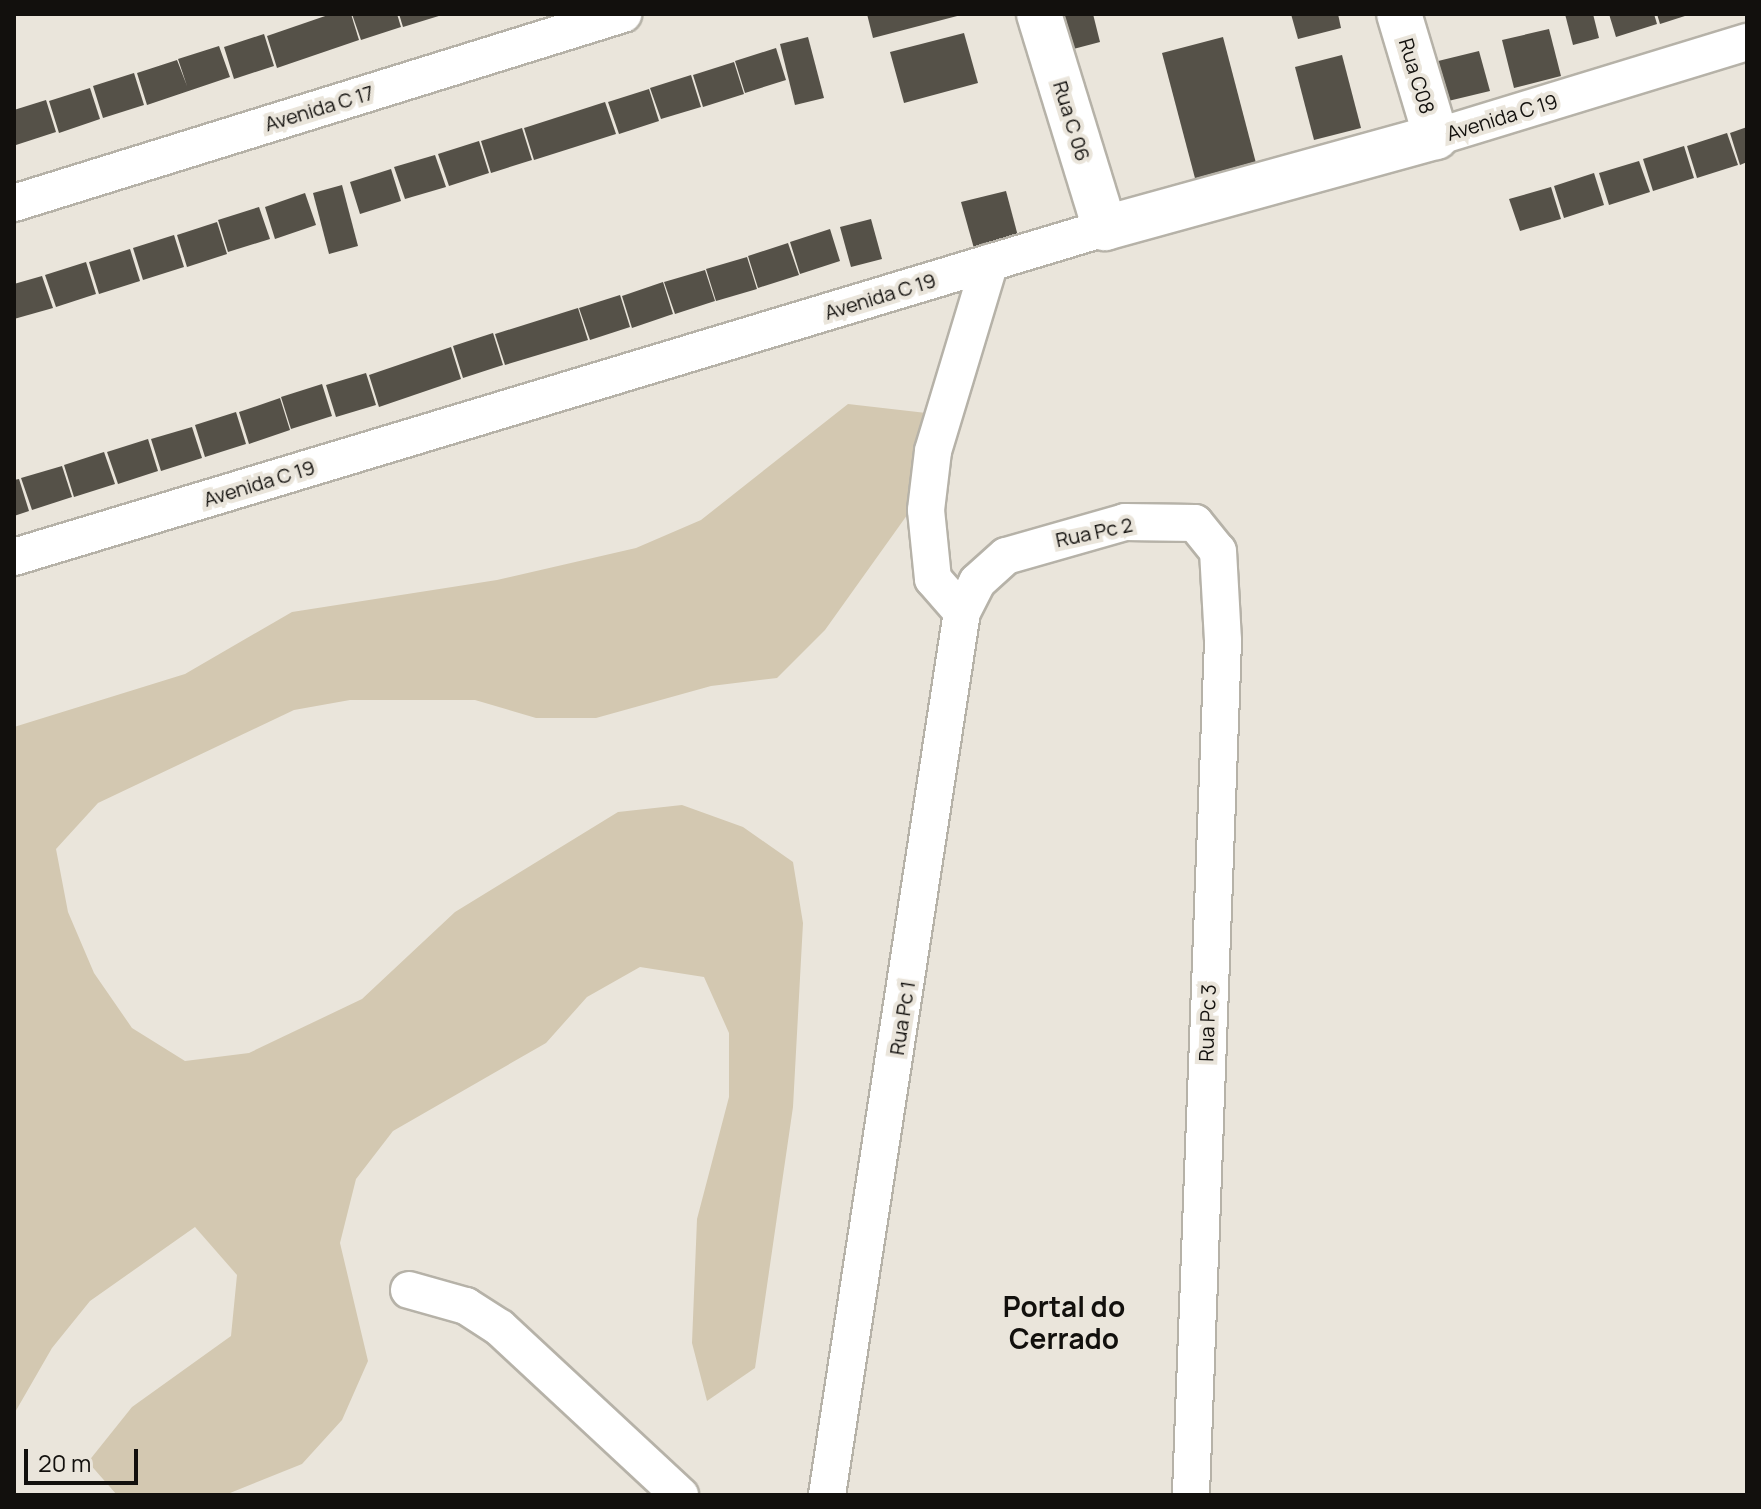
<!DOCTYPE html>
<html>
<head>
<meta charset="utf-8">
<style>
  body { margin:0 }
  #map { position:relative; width:1761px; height:1509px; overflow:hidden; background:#eae5db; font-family:Manrope,sans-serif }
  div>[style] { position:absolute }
  .green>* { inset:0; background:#d3c8b1 }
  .building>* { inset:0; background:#555148 }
  .roads { filter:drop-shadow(2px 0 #b6b2a8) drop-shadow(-2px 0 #b6b2a8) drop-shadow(0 2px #b6b2a8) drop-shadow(0 -2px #b6b2a8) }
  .street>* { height:36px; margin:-18px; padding:0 18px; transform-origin:18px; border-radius:18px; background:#fff }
  .secondary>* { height:44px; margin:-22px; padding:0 22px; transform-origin:22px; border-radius:22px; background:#fff }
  span { translate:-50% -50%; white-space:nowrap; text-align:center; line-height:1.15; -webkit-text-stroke:8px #eae5db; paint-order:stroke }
  .street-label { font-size:20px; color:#12100d }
  .district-label { font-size:28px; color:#12100d; font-weight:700 }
  .frame { position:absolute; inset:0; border:16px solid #12100d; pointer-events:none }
  .scale { position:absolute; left:24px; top:1449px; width:114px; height:36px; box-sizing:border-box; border:4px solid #12100d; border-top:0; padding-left:10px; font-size:24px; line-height:28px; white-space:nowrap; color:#12100d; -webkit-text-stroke:6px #eae5db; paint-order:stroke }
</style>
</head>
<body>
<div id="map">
  <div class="green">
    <div style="clip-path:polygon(848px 404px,935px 414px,935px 476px,825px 630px,777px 678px,711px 686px,596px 718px,536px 718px,475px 700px,350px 700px,294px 710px,98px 803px,56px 849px,68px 912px,94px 973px,132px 1028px,185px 1061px,249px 1053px,362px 999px,455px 912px,618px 812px,682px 805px,743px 827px,793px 862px,803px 923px,793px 1107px,755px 1368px,707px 1401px,692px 1343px,697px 1219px,729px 1097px,729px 1033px,704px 977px,640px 967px,587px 997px,546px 1043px,393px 1131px,356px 1179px,340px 1243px,368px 1361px,342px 1420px,302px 1464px,225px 1495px,117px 1495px,88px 1462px,132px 1407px,231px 1336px,237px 1275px,195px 1227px,90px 1301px,52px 1348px,14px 1414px,14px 727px,185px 674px,292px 612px,497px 580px,636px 548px,701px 520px)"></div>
  </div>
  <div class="building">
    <div style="clip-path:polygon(331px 14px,351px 14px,359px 40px,277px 68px,267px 36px)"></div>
    <div style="clip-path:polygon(352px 14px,397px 14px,401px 27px,361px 40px)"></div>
    <div style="clip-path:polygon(399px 14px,442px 14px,442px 15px,403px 27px)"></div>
    <div style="clip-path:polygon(867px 14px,961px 14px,961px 15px,873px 38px)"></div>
    <div style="clip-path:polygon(1051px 14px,1093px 14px,1100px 42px,1062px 52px)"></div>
    <div style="clip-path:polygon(1291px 14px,1338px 14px,1341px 28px,1298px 39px)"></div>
    <div style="clip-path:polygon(1565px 14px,1593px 14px,1599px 38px,1573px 45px)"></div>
    <div style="clip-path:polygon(1609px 14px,1654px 14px,1657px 24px,1616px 37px)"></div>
    <div style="clip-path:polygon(1657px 14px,1688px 14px,1688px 15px,1660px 24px)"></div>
    <div style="clip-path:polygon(1549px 29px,1561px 76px,1514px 88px,1502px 40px)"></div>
    <div style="clip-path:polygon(964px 33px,978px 83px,904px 103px,890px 52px)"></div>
    <div style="clip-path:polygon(264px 34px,274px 66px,234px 79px,224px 47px)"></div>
    <div style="clip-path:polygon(808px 37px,824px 98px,795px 105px,780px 44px)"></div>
    <div style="clip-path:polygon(1223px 37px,1257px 167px,1196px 182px,1162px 53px)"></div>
    <div style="clip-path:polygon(219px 46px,230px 77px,147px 105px,137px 73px,177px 60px,187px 86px,178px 59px)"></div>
    <div style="clip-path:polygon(776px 48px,786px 80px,745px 93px,735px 61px)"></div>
    <div style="clip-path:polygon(1479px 51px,1490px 91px,1444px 102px,1434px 62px)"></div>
    <div style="clip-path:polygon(1342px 55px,1361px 128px,1314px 140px,1295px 67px)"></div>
    <div style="clip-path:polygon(734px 62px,744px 94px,703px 107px,693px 75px)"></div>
    <div style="clip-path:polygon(134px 73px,144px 105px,103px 118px,93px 86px)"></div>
    <div style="clip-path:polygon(691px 75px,701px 107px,661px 119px,650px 88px)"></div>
    <div style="clip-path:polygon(90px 88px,100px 119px,59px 133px,49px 101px)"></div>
    <div style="clip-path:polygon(649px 89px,659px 121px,619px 134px,608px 102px)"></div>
    <div style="clip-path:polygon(46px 100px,56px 132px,16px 145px,14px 110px)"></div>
    <div style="clip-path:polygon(605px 102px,616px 134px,534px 160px,524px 128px)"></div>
    <div style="clip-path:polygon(1747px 127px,1747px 162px,1740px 165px,1730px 133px)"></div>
    <div style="clip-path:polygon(522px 128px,532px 160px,491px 173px,481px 141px)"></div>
    <div style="clip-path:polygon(1727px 133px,1738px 165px,1697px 178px,1687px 146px)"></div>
    <div style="clip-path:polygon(479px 141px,489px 173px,449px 186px,438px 154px)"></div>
    <div style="clip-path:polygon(1684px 146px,1694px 178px,1653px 191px,1643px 159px)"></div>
    <div style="clip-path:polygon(435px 155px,446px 187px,405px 199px,394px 167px)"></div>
    <div style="clip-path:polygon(1639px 161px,1650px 192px,1609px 205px,1599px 173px)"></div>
    <div style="clip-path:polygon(391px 169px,401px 201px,360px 214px,350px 182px)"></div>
    <div style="clip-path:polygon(1594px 173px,1604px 205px,1564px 218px,1554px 186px)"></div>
    <div style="clip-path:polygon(342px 185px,358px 246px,329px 254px,313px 193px)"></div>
    <div style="clip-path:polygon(1551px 187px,1561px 219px,1520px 231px,1509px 199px)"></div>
    <div style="clip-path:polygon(1006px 191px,1019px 240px,975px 252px,961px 202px)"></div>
    <div style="clip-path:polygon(305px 193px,316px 225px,275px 239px,265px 207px)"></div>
    <div style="clip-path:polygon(259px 207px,270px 239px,228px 252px,218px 220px)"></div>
    <div style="clip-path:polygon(871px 219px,882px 259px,851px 267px,840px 227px)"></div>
    <div style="clip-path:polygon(217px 222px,227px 254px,187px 267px,177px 235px)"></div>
    <div style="clip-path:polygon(830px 229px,840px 261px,800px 274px,790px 242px)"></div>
    <div style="clip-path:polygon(174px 235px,184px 267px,143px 280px,133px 248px)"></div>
    <div style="clip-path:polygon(788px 243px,799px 275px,758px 288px,748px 256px)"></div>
    <div style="clip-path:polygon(130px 249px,140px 281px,99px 294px,89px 262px)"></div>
    <div style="clip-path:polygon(747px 257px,757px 289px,716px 301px,706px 269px)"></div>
    <div style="clip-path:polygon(86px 262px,96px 294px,56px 307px,45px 275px)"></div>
    <div style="clip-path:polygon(705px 270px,715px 301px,675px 314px,664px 282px)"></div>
    <div style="clip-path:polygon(42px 276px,53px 308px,14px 319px,14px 284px)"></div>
    <div style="clip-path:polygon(663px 282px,673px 314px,632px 328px,622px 296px)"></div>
    <div style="clip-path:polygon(620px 295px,630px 327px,590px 340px,579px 308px)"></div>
    <div style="clip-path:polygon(578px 308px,588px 340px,505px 365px,495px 334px)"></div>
    <div style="clip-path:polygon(493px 333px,503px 365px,463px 378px,453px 346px)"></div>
    <div style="clip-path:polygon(451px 347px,461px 379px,379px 407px,369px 375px)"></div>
    <div style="clip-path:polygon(366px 373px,376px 405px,336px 417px,326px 385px)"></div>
    <div style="clip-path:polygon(322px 384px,332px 416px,291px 429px,281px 397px)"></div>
    <div style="clip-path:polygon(280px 398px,290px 430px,249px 444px,239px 412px)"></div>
    <div style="clip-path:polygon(236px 412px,246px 444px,205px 457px,195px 425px)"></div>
    <div style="clip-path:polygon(192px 427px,202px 458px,161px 471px,151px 439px)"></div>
    <div style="clip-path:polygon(148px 439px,158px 471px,118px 484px,107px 452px)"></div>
    <div style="clip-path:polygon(104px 452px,115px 484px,74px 497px,64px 465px)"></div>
    <div style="clip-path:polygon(62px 466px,72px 497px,32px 510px,21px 478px)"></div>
    <div style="clip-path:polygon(19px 479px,29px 511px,14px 516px,14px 480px)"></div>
  </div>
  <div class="roads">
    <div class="street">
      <div style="left:1436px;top:137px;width:325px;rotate:-17deg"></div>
      <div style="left:14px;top:203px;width:638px;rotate:-17.24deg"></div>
      <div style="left:14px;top:557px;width:1140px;rotate:-16.78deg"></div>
      <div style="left:962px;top:612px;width:44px;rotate:-131.3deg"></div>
      <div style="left:933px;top:579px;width:69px;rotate:-95.8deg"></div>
      <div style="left:926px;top:510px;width:59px;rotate:-83.2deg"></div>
      <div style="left:933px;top:451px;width:197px;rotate:-73.2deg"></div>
      <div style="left:409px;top:1290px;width:59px;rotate:15.7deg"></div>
      <div style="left:466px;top:1306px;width:40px;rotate:32.9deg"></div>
      <div style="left:500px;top:1328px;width:246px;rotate:42.9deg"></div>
      <div style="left:827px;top:1495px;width:893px;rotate:-81.31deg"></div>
      <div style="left:962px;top:612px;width:34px;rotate:-63deg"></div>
      <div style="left:977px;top:582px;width:39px;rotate:-42deg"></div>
      <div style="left:1006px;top:556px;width:124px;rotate:-15.9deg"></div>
      <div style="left:1125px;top:522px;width:70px;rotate:0.8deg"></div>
      <div style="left:1195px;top:523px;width:36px;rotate:51deg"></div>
      <div style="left:1218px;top:551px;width:90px;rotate:86.8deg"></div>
      <div style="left:1223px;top:641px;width:855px;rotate:92.15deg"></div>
    </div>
    <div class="secondary">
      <div style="left:1039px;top:14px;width:224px;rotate:72.9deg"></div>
      <div style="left:1105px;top:228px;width:343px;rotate:-15.4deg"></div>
      <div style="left:1436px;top:137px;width:128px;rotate:-106.7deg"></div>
    </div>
  </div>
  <div class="street-label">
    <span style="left:1417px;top:76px;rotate:73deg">Rua C08</span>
    <span style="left:319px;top:108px;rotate:-17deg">Avenida C 17</span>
    <span style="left:1502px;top:117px;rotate:-17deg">Avenida C 19</span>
    <span style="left:1072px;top:121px;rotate:73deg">Rua C 06</span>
    <span style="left:880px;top:296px;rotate:-17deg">Avenida C 19</span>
    <span style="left:259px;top:483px;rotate:-17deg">Avenida C 19</span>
    <span style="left:1094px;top:532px;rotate:-12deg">Rua Pc 2</span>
    <span style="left:902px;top:1018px;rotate:-81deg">Rua Pc 1</span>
    <span style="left:1207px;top:1023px;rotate:-88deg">Rua Pc 3</span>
  </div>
  <div class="district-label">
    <span style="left:1064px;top:1322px">Portal do<br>Cerrado</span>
  </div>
  <div class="frame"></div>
  <div class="scale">20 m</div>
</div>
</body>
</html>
